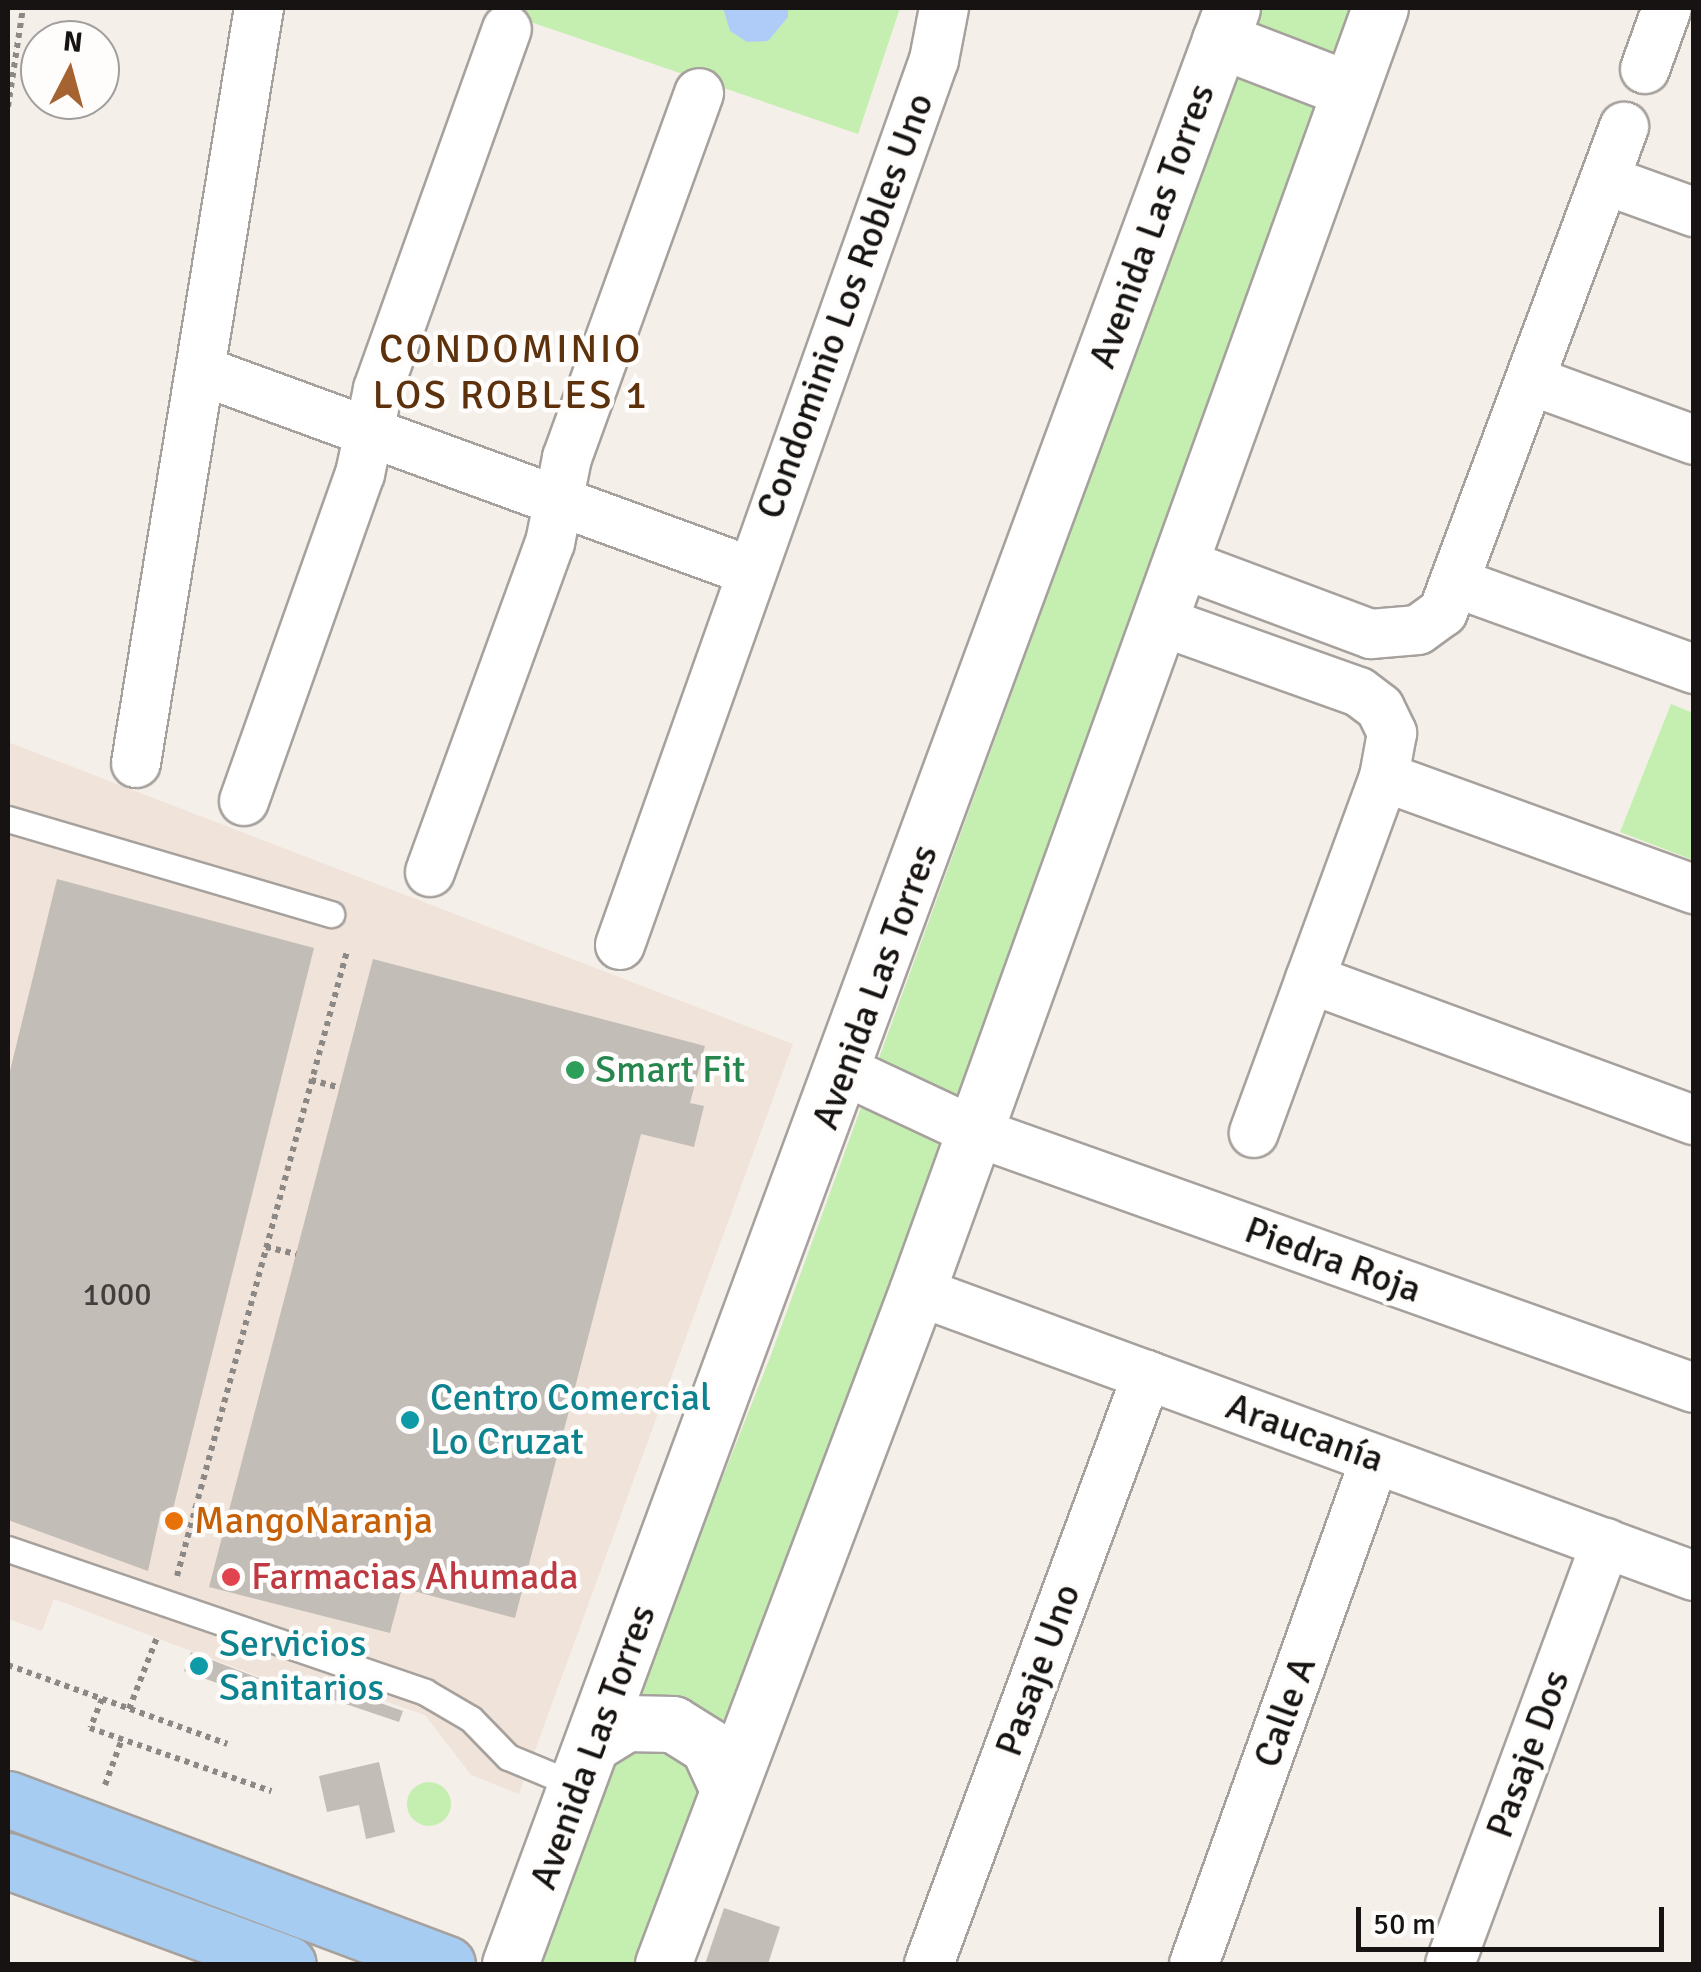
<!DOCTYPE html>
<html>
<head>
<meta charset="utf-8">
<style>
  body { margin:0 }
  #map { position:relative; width:1701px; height:1972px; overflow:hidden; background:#f5efea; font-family:Signika,sans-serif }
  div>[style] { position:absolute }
  .built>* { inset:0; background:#f0e3d9 }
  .green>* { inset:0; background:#c5eeb1 }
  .round { border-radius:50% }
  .water>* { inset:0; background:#afccf9 }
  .building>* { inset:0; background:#c3bdb8 }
  .path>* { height:6px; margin-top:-3px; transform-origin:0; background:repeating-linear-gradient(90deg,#8c8885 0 5px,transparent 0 10px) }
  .roads { filter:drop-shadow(2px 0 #a7a19d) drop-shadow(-2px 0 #a7a19d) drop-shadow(0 2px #a7a19d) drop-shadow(0 -2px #a7a19d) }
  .service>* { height:25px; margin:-12.5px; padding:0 12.5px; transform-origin:12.5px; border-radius:12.5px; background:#fff }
  .minor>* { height:48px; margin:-24px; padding:0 24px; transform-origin:24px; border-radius:24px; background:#fff }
  .tertiary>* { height:55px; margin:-27.5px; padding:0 27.5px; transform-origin:27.5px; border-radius:27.5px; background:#fff }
  .primary>* { height:55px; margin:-27.5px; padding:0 27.5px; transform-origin:27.5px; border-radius:27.5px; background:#a7ccf1 }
  .dots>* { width:28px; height:28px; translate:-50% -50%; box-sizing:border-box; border:5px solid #fefdfc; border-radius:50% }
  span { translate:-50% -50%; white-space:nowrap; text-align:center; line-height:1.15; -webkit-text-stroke:9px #fefdfc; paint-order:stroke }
  .number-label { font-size:32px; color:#413e3c }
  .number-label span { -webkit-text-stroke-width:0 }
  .street-label { font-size:38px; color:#161312 }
  .leisure-label { font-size:38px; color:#27864d }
  .left { translate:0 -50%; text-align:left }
  .culture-label { font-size:38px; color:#0d838f }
  .food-label { font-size:38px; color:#c56008 }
  .health-label { font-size:38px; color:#be3a42 }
  .neighbourhood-label { font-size:40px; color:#5e310d; letter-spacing:2.5px }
  .frame { position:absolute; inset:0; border:10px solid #161312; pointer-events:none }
  .north { position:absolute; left:20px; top:20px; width:100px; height:100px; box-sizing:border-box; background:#fefdfc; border:2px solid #a19f9e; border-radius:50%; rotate:6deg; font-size:28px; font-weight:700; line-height:40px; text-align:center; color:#161312 }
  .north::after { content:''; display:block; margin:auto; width:35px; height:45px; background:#a66332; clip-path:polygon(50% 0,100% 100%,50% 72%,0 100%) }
  .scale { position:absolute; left:1356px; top:1907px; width:308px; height:45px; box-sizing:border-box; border:5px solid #161312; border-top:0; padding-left:12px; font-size:30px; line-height:35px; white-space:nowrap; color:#161312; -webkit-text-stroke:8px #fefdfc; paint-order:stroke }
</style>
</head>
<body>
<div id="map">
  <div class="built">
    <div style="clip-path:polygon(8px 742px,793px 1044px,519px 1794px,471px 1775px,425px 1715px,307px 1674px,289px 1688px,54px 1599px,42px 1631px,8px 1619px)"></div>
  </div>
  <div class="green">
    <div style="clip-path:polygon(490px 8px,900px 8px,858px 134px)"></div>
    <div style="clip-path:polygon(1261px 8px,1352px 8px,647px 1964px,530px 1964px,771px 1355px)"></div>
    <div style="clip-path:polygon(1671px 704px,1693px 713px,1693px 860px,1620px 832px)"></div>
    <div class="round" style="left:407px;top:1782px;width:44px;height:44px"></div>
  </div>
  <div class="water">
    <div style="clip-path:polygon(723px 8px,788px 8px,788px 17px,768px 41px,747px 42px,730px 31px)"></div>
  </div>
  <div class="building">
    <div style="clip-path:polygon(57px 879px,314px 948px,172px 1513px,161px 1511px,148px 1571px,8px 1520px,8px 1079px)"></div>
    <div style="clip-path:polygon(373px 959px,705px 1046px,690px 1103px,704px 1106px,694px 1147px,641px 1134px,515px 1618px,402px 1588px,390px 1633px,209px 1587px)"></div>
    <div style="clip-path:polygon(191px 1652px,279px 1686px,272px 1703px,184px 1671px)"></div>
    <div style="clip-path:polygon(326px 1684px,403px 1711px,399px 1722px,322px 1696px)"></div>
    <div style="clip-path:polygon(379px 1762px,395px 1832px,366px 1839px,359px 1805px,327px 1812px,319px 1776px)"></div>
    <div style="clip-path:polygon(724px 1908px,780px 1927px,768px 1964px,705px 1964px)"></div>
  </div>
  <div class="path">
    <div style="left:8px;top:107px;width:100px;rotate:-81.4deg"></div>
    <div style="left:311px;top:1080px;width:30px;rotate:15deg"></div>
    <div style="left:266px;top:1247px;width:31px;rotate:13deg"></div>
    <div style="left:177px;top:1576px;width:648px;rotate:-74.78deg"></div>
    <div style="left:8px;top:1665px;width:233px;rotate:19.8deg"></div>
    <div style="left:102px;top:1699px;width:31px;rotate:112deg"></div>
    <div style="left:90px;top:1728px;width:192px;rotate:19.2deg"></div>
    <div style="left:129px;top:1709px;width:79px;rotate:-68.6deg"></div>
    <div style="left:105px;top:1785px;width:49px;rotate:-69.7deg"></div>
  </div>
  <div class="roads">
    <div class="service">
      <div style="left:8px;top:819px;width:337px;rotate:16.4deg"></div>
      <div style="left:8px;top:1549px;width:441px;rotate:18.9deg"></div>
      <div style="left:425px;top:1692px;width:53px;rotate:30.4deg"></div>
      <div style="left:471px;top:1719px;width:53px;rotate:45.8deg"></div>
      <div style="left:508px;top:1757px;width:76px;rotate:22.5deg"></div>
    </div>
    <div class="minor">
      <div style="left:1645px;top:69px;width:65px;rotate:-70.2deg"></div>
      <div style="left:1605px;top:180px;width:95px;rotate:19.8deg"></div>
      <div style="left:202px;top:371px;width:583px;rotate:20.05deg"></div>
      <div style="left:1532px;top:381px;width:172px;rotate:20deg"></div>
      <div style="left:1178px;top:562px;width:206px;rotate:20.5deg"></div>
      <div style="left:1371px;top:634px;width:47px;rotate:-4.9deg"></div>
      <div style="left:1418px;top:630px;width:31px;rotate:-36deg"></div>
      <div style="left:1443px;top:612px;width:518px;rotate:-69.53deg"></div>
      <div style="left:1459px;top:584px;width:250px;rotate:19.9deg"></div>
      <div style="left:1157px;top:620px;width:214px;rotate:19.6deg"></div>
      <div style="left:1359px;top:692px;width:26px;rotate:37deg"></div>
      <div style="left:1380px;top:708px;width:28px;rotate:64deg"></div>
      <div style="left:1392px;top:733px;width:45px;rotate:100.3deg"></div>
      <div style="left:1384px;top:777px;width:379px;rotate:110.1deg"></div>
      <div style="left:136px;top:763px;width:765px;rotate:-80.75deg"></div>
      <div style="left:1384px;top:777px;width:330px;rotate:19.9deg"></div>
      <div style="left:244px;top:801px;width:347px;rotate:-70.5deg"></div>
      <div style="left:360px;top:474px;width:87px;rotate:-78deg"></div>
      <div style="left:378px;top:389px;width:382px;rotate:-70.3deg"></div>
      <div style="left:430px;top:872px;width:350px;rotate:-70deg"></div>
      <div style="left:550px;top:543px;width:87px;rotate:-78.7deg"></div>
      <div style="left:567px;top:458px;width:388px;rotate:-70.1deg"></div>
      <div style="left:620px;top:945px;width:939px;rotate:-70.47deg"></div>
      <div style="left:934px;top:60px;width:53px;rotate:-79.1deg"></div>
      <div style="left:1310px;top:979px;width:409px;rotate:20.2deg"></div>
      <div style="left:845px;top:1071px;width:141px;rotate:25.1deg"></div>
      <div style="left:973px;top:1131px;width:765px;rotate:19.62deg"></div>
      <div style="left:917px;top:1291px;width:828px;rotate:20.14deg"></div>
      <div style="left:929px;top:1964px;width:628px;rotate:-69.69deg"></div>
      <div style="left:1194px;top:1964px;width:536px;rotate:-70.28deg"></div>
      <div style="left:1450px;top:1964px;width:449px;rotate:-69.7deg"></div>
    </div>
    <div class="tertiary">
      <div style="left:1220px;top:40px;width:139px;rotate:21deg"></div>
      <div style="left:594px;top:1743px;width:38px;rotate:-32deg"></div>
      <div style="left:626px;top:1723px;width:47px;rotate:1.2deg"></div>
      <div style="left:673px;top:1724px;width:41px;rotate:32.2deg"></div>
      <div style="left:708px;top:1746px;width:45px;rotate:65.1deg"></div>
      <div style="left:510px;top:1964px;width:2085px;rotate:-69.74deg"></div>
      <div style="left:663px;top:1964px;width:719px;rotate:-69.32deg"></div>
      <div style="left:917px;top:1291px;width:1364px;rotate:-70.16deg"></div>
    </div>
    <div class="primary">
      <div style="left:8px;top:1799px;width:469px;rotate:20.6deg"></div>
      <div style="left:8px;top:1861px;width:298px;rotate:20.2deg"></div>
    </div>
  </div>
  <div class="dots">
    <div style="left:575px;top:1070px;background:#2e9e5b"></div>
    <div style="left:410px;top:1420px;background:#0f9aa8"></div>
    <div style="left:174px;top:1521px;background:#e8710a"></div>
    <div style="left:231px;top:1577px;background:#e0444e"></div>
    <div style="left:199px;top:1666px;background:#0f9aa8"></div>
  </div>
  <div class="number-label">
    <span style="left:117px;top:1295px">1000</span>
  </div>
  <div class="street-label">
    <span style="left:1152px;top:226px;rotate:-70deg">Avenida Las Torres</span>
    <span style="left:845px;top:306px;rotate:-70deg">Condominio Los Robles Uno</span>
    <span style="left:875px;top:987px;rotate:-70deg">Avenida Las Torres</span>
    <span style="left:1333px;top:1260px;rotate:20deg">Piedra Roja</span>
    <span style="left:1305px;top:1433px;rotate:20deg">Araucanía</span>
    <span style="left:1038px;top:1670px;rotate:-70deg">Pasaje Uno</span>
    <span style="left:1285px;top:1712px;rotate:-70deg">Calle A</span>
    <span style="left:593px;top:1747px;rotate:-70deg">Avenida Las Torres</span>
    <span style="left:1528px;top:1754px;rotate:-70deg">Pasaje Dos</span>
  </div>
  <div class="leisure-label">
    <span class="left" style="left:595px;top:1070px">Smart Fit</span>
  </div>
  <div class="culture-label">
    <span class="left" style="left:430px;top:1420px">Centro Comercial<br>Lo Cruzat</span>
    <span class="left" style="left:219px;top:1666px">Servicios<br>Sanitarios</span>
  </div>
  <div class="food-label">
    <span class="left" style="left:194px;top:1521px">MangoNaranja</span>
  </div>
  <div class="health-label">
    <span class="left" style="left:251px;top:1577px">Farmacias Ahumada</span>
  </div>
  <div class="neighbourhood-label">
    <span style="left:511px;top:372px">CONDOMINIO<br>LOS ROBLES 1</span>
  </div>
  <div class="frame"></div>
  <div class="north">N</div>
  <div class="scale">50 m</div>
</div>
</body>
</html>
